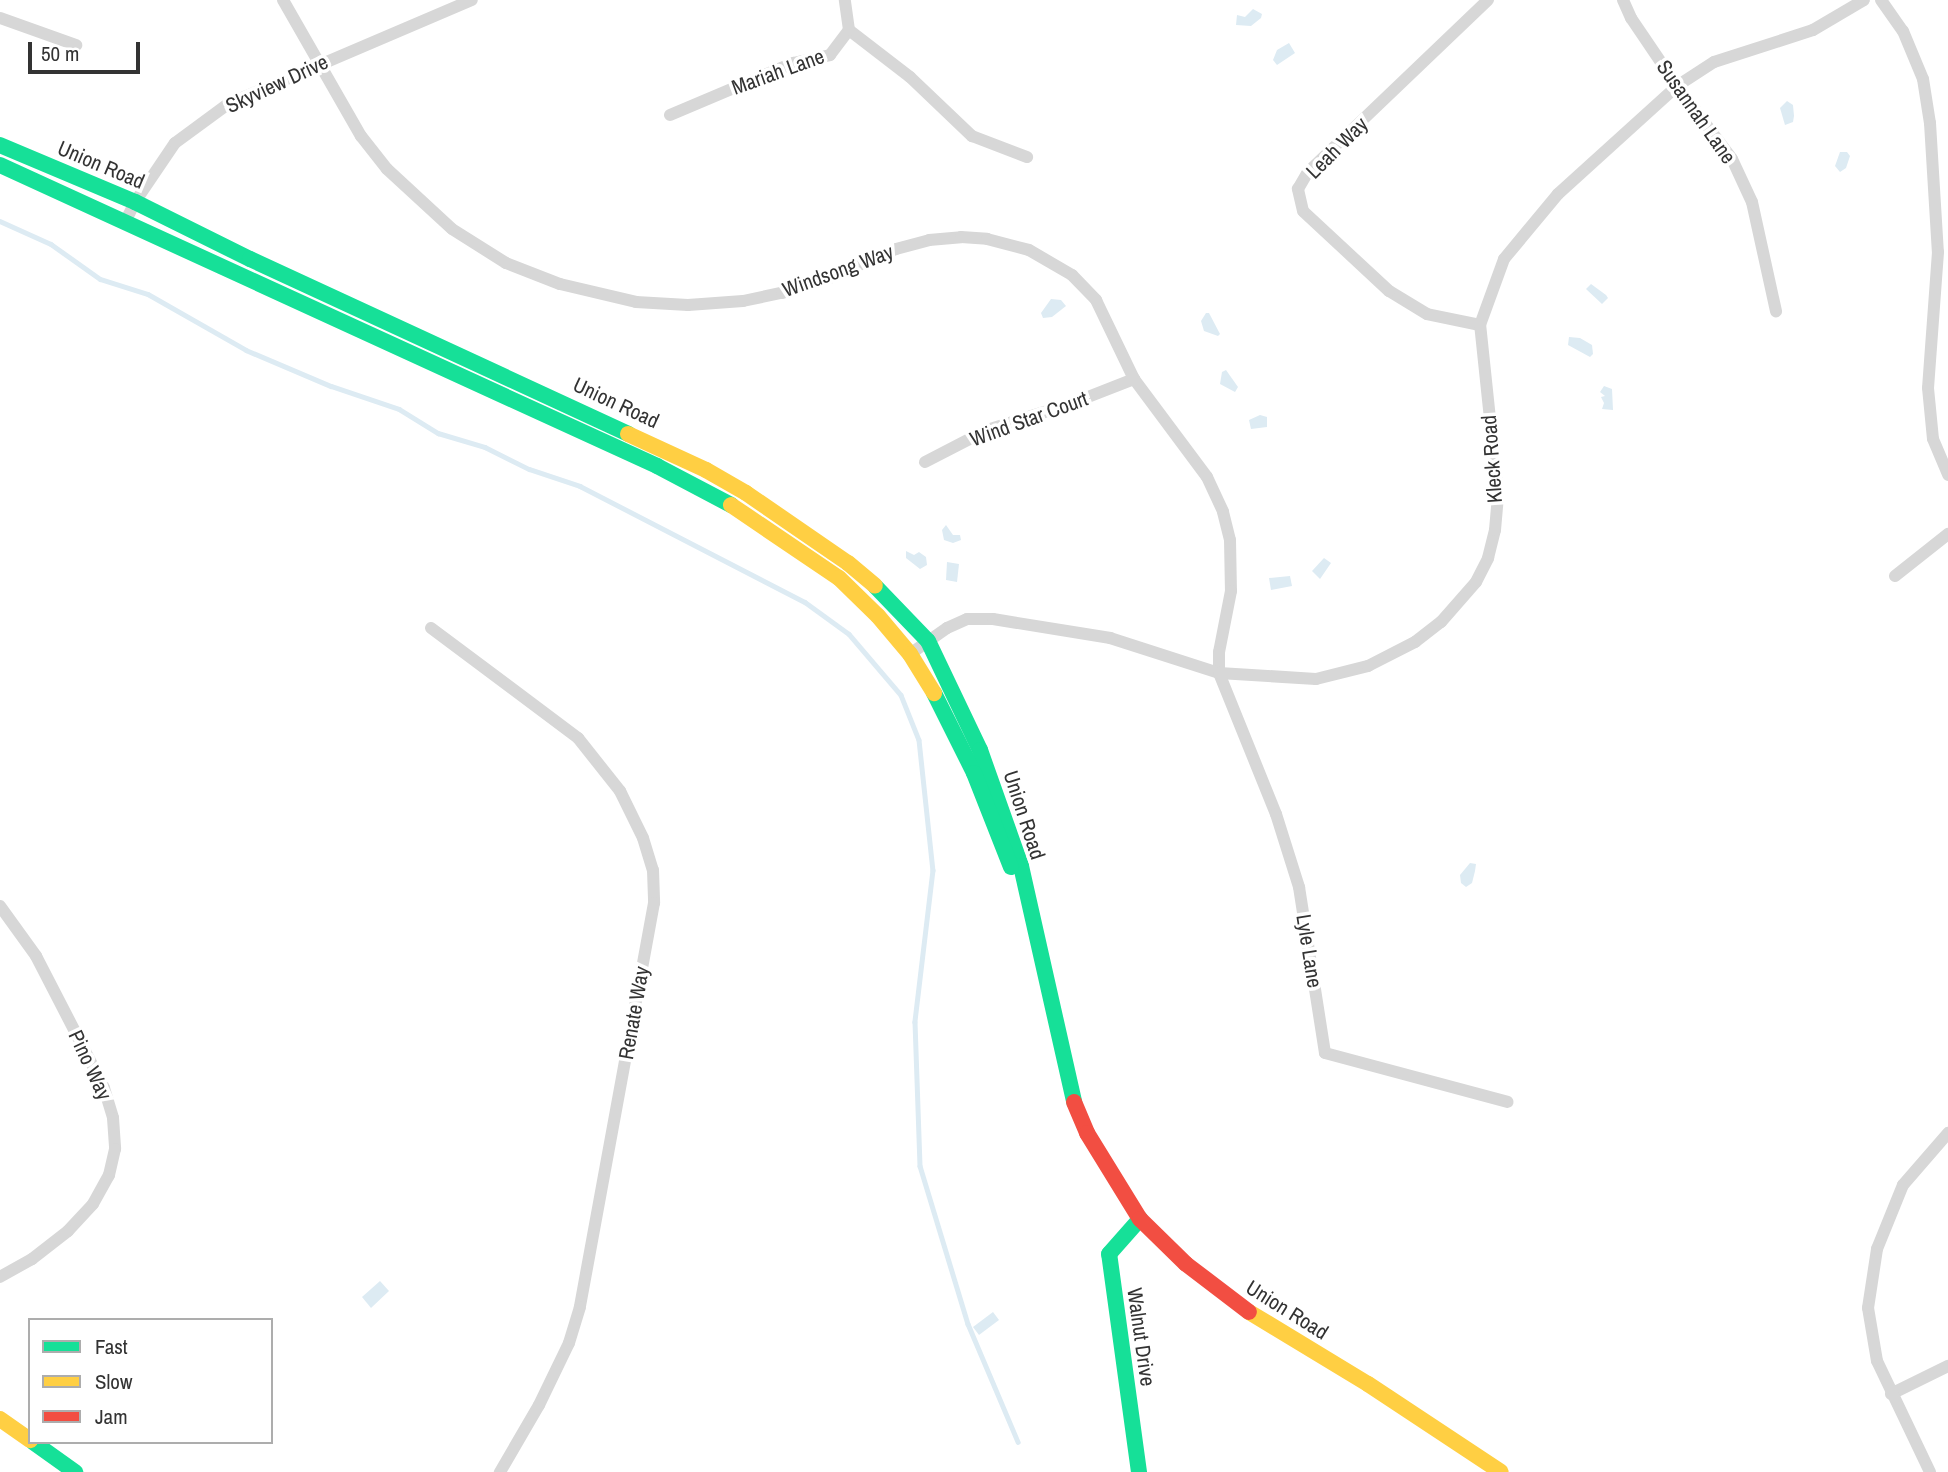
<!DOCTYPE html>
<html>
<head>
<meta charset="utf-8">
<style>
  body { margin:0 }
  #map { position:relative; width:1948px; height:1472px; overflow:hidden; background:#fff; font-family:"Archivo Narrow",sans-serif }
  div>[style] { position:absolute }
  .water>* { inset:0; background:#ddebf3 }
  .stream>* { height:4.5px; margin:-2.25px; padding:0 2.25px; transform-origin:2.25px; border-radius:2.25px; background:#ddebf3 }
  .street>* { height:12px; margin:-6px; padding:0 6px; transform-origin:6px; border-radius:6px; background:#d7d7d7 }
  .fast>* { height:16px; margin:-8px; padding:0 8px; transform-origin:8px; border-radius:8px; background:#16e098 }
  .slow>* { height:16px; margin:-8px; padding:0 8px; transform-origin:8px; border-radius:8px; background:#ffcf43 }
  .jam>* { height:16px; margin:-8px; padding:0 8px; transform-origin:8px; border-radius:8px; background:#f24e42 }
  span { translate:-50% -50%; white-space:nowrap; text-align:center; line-height:1.15; -webkit-text-stroke:7px #fff; paint-order:stroke }
  .street-label { font-size:21px; color:#333 }
  .legend { position:absolute; left:28px; top:1318px; width:245px; height:126px; box-sizing:border-box; background:#fff; border:2px solid #adadad; margin:0; padding:9px 12px; list-style:none; font-size:21px; color:#333 }
  .legend li { display:flex; align-items:center; gap:14px; height:35px }
  .legend b { width:35px; border:2px solid #adadad }
  .scale { position:absolute; left:28px; top:42px; width:112px; height:32px; box-sizing:border-box; border:4px solid #333; border-top:0; padding-left:9px; font-size:21px; line-height:24px; white-space:nowrap; color:#333; -webkit-text-stroke:5px #fff; paint-order:stroke }
</style>
</head>
<body>
<div id="map">
  <div class="water">
    <div style="clip-path:polygon(1253px 9px,1262px 14px,1261px 18px,1251px 26px,1236px 25px,1237px 15px,1245px 17px)"></div>
    <div style="clip-path:polygon(1289px 43px,1295px 53px,1277px 65px,1273px 60px,1277px 50px)"></div>
    <div style="clip-path:polygon(1787px 101px,1793px 105px,1794px 116px,1793px 122px,1785px 125px,1780px 108px)"></div>
    <div style="clip-path:polygon(1840px 152px,1847px 152px,1850px 156px,1846px 168px,1840px 172px,1835px 166px)"></div>
    <div style="clip-path:polygon(1591px 284px,1606px 295px,1608px 298px,1602px 304px,1586px 289px)"></div>
    <div style="clip-path:polygon(1051px 299px,1061px 300px,1066px 306px,1052px 317px,1043px 318px,1041px 313px)"></div>
    <div style="clip-path:polygon(1206px 313px,1209px 313px,1220px 334px,1218px 336px,1204px 331px,1201px 321px)"></div>
    <div style="clip-path:polygon(1569px 337px,1580px 338px,1592px 345px,1593px 354px,1590px 357px,1568px 345px)"></div>
    <div style="clip-path:polygon(1226px 370px,1238px 387px,1235px 392px,1220px 384px,1222px 372px)"></div>
    <div style="clip-path:polygon(1604px 386px,1612px 389px,1613px 410px,1602px 409px,1604px 403px,1601px 397px,1605px 396px,1600px 392px)"></div>
    <div style="clip-path:polygon(1260px 415px,1267px 417px,1267px 427px,1251px 429px,1249px 420px)"></div>
    <div style="clip-path:polygon(946px 525px,953px 535px,960px 535px,961px 540px,953px 543px,944px 540px,942px 530px)"></div>
    <div style="clip-path:polygon(906px 551px,914px 555px,919px 552px,926px 557px,927px 565px,920px 569px,906px 558px)"></div>
    <div style="clip-path:polygon(1324px 558px,1331px 563px,1320px 579px,1312px 571px)"></div>
    <div style="clip-path:polygon(947px 562px,959px 564px,957px 582px,946px 580px)"></div>
    <div style="clip-path:polygon(1290px 576px,1292px 586px,1271px 590px,1269px 578px)"></div>
    <div style="clip-path:polygon(1470px 863px,1476px 864px,1475px 871px,1472px 883px,1466px 887px,1461px 883px,1460px 875px)"></div>
    <div style="clip-path:polygon(380px 1281px,389px 1291px,371px 1308px,362px 1297px)"></div>
    <div style="clip-path:polygon(993px 1312px,999px 1320px,979px 1335px,973px 1327px)"></div>
  </div>
  <div class="stream">
    <div style="left:0;top:221px;width:56px;rotate:24.3deg"></div>
    <div style="left:51px;top:244px;width:60px;rotate:35.5deg"></div>
    <div style="left:100px;top:279px;width:50px;rotate:17.4deg"></div>
    <div style="left:148px;top:294px;width:113px;rotate:29.7deg"></div>
    <div style="left:246px;top:350px;width:92px;rotate:23deg"></div>
    <div style="left:331px;top:386px;width:72px;rotate:18.7deg"></div>
    <div style="left:399px;top:409px;width:46px;rotate:31.6deg"></div>
    <div style="left:438px;top:433px;width:49px;rotate:16.6deg"></div>
    <div style="left:485px;top:447px;width:49px;rotate:26.6deg"></div>
    <div style="left:529px;top:469px;width:54px;rotate:18.4deg"></div>
    <div style="left:580px;top:486px;width:253px;rotate:27.3deg"></div>
    <div style="left:805px;top:602px;width:54px;rotate:36deg"></div>
    <div style="left:849px;top:634px;width:80px;rotate:49.6deg"></div>
    <div style="left:901px;top:695px;width:48px;rotate:68.2deg"></div>
    <div style="left:919px;top:740px;width:131px;rotate:83.9deg"></div>
    <div style="left:933px;top:870px;width:153px;rotate:96.8deg"></div>
    <div style="left:915px;top:1022px;width:144px;rotate:88deg"></div>
    <div style="left:920px;top:1166px;width:165px;rotate:73.1deg"></div>
    <div style="left:968px;top:1324px;width:128px;rotate:67deg"></div>
  </div>
  <div class="street">
    <div style="left:283px;top:0;width:157px;rotate:60.2deg"></div>
    <div style="left:361px;top:136px;width:42px;rotate:51.8deg"></div>
    <div style="left:387px;top:169px;width:88px;rotate:42.7deg"></div>
    <div style="left:452px;top:229px;width:64px;rotate:32.2deg"></div>
    <div style="left:506px;top:263px;width:58px;rotate:21.3deg"></div>
    <div style="left:560px;top:284px;width:78px;rotate:13.3deg"></div>
    <div style="left:636px;top:302px;width:52px;rotate:3.3deg"></div>
    <div style="left:688px;top:305px;width:55px;rotate:-4.2deg"></div>
    <div style="left:743px;top:301px;width:40px;rotate:-12deg"></div>
    <div style="left:782px;top:293px;width:47px;rotate:-17.3deg"></div>
    <div style="left:827px;top:279px;width:75px;rotate:-23.5deg"></div>
    <div style="left:896px;top:249px;width:34px;rotate:-15deg"></div>
    <div style="left:929px;top:240px;width:32px;rotate:-5deg"></div>
    <div style="left:961px;top:237px;width:26px;rotate:4deg"></div>
    <div style="left:987px;top:239px;width:43px;rotate:14.7deg"></div>
    <div style="left:1029px;top:250px;width:50px;rotate:30.2deg"></div>
    <div style="left:1072px;top:275px;width:35px;rotate:46deg"></div>
    <div style="left:1096px;top:300px;width:88px;rotate:64.3deg"></div>
    <div style="left:1134px;top:379px;width:122px;rotate:53.3deg"></div>
    <div style="left:1207px;top:477px;width:38px;rotate:65deg"></div>
    <div style="left:1223px;top:512px;width:29px;rotate:76deg"></div>
    <div style="left:1230px;top:540px;width:51px;rotate:88.9deg"></div>
    <div style="left:1231px;top:591px;width:62px;rotate:101.1deg"></div>
    <div style="left:1219px;top:652px;width:21px;rotate:90deg"></div>
    <div style="left:1219px;top:673px;width:152px;rotate:68deg"></div>
    <div style="left:1276px;top:814px;width:77px;rotate:72.5deg"></div>
    <div style="left:1299px;top:887px;width:168px;rotate:81.1deg"></div>
    <div style="left:1325px;top:1053px;width:189px;rotate:15deg"></div>
    <div style="left:1623px;top:0;width:20px;rotate:66deg"></div>
    <div style="left:1631px;top:18px;width:82px;rotate:55.9deg"></div>
    <div style="left:1677px;top:86px;width:91px;rotate:53deg"></div>
    <div style="left:1732px;top:159px;width:47px;rotate:65.1deg"></div>
    <div style="left:1752px;top:202px;width:112px;rotate:77.6deg"></div>
    <div style="left:1881px;top:0;width:38px;rotate:55deg"></div>
    <div style="left:1903px;top:31px;width:52px;rotate:67.4deg"></div>
    <div style="left:1923px;top:79px;width:45px;rotate:81deg"></div>
    <div style="left:1930px;top:123px;width:129px;rotate:86.5deg"></div>
    <div style="left:1938px;top:252px;width:136px;rotate:94.2deg"></div>
    <div style="left:1928px;top:388px;width:51px;rotate:84.4deg"></div>
    <div style="left:1933px;top:439px;width:39px;rotate:67deg"></div>
    <div style="left:0;top:18px;width:81px;rotate:19.6deg"></div>
    <div style="left:849px;top:30px;width:77px;rotate:37.6deg"></div>
    <div style="left:910px;top:77px;width:86px;rotate:43.6deg"></div>
    <div style="left:972px;top:136px;width:59px;rotate:20.9deg"></div>
    <div style="left:670px;top:115px;width:134px;rotate:-22.9deg"></div>
    <div style="left:793px;top:63px;width:38px;rotate:-12deg"></div>
    <div style="left:830px;top:55px;width:31px;rotate:-53deg"></div>
    <div style="left:849px;top:30px;width:30px;rotate:-98deg"></div>
    <div style="left:125px;top:222px;width:22px;rotate:-63deg"></div>
    <div style="left:135px;top:202px;width:71px;rotate:-55.9deg"></div>
    <div style="left:175px;top:143px;width:66px;rotate:-36.3deg"></div>
    <div style="left:228px;top:104px;width:265px;rotate:-23.1deg"></div>
    <div style="left:1480px;top:325px;width:54px;rotate:-168.3deg"></div>
    <div style="left:1427px;top:314px;width:44px;rotate:-148.8deg"></div>
    <div style="left:1389px;top:291px;width:117px;rotate:-137.1deg"></div>
    <div style="left:1303px;top:211px;width:23px;rotate:-103deg"></div>
    <div style="left:1298px;top:189px;width:20px;rotate:-60deg"></div>
    <div style="left:1308px;top:172px;width:249px;rotate:-43.7deg"></div>
    <div style="left:925px;top:462px;width:70px;rotate:-27.3deg"></div>
    <div style="left:987px;top:430px;width:87px;rotate:-17.4deg"></div>
    <div style="left:1070px;top:404px;width:69px;rotate:-21.3deg"></div>
    <div style="left:1895px;top:576px;width:68px;rotate:-38.4deg"></div>
    <div style="left:431px;top:628px;width:184px;rotate:36.8deg"></div>
    <div style="left:578px;top:738px;width:68px;rotate:51.6deg"></div>
    <div style="left:620px;top:791px;width:52px;rotate:63.9deg"></div>
    <div style="left:643px;top:838px;width:34px;rotate:73deg"></div>
    <div style="left:653px;top:870px;width:33px;rotate:88deg"></div>
    <div style="left:654px;top:903px;width:411px;rotate:100.4deg"></div>
    <div style="left:580px;top:1307px;width:38px;rotate:107deg"></div>
    <div style="left:569px;top:1343px;width:69px;rotate:115.8deg"></div>
    <div style="left:539px;top:1405px;width:78px;rotate:120.2deg"></div>
    <div style="left:910px;top:654px;width:45px;rotate:-35.1deg"></div>
    <div style="left:947px;top:628px;width:22px;rotate:-24deg"></div>
    <div style="left:967px;top:619px;width:26px"></div>
    <div style="left:993px;top:619px;width:119px;rotate:9.2deg"></div>
    <div style="left:1110px;top:638px;width:114px;rotate:17.8deg"></div>
    <div style="left:1219px;top:673px;width:97px;rotate:3.5deg"></div>
    <div style="left:1316px;top:679px;width:54px;rotate:-14deg"></div>
    <div style="left:1368px;top:666px;width:53px;rotate:-27.1deg"></div>
    <div style="left:1415px;top:642px;width:33px;rotate:-38deg"></div>
    <div style="left:1441px;top:622px;width:53px;rotate:-48.8deg"></div>
    <div style="left:1476px;top:582px;width:27px;rotate:-63deg"></div>
    <div style="left:1488px;top:558px;width:29px;rotate:-76deg"></div>
    <div style="left:1495px;top:530px;width:35px;rotate:-85deg"></div>
    <div style="left:1498px;top:495px;width:171px;rotate:-96deg"></div>
    <div style="left:1480px;top:325px;width:70px;rotate:-70deg"></div>
    <div style="left:1504px;top:259px;width:85px;rotate:-50.3deg"></div>
    <div style="left:1558px;top:194px;width:161px;rotate:-42.2deg"></div>
    <div style="left:1677px;top:86px;width:44px;rotate:-33deg"></div>
    <div style="left:1714px;top:62px;width:104px;rotate:-17.9deg"></div>
    <div style="left:1813px;top:30px;width:59px;rotate:-30.5deg"></div>
    <div style="left:0;top:906px;width:62px;rotate:54.2deg"></div>
    <div style="left:36px;top:956px;width:148px;rotate:62.7deg"></div>
    <div style="left:104px;top:1088px;width:31px;rotate:73deg"></div>
    <div style="left:113px;top:1118px;width:31px;rotate:86deg"></div>
    <div style="left:115px;top:1149px;width:27px;rotate:103deg"></div>
    <div style="left:109px;top:1175px;width:33px;rotate:119deg"></div>
    <div style="left:93px;top:1204px;width:37px;rotate:133deg"></div>
    <div style="left:68px;top:1231px;width:46px;rotate:142.1deg"></div>
    <div style="left:32px;top:1259px;width:37px;rotate:151deg"></div>
    <div style="left:1891px;top:1394px;width:64px;rotate:-26.2deg"></div>
    <div style="left:1930px;top:1472px;width:123px;rotate:-115.5deg"></div>
    <div style="left:1877px;top:1361px;width:54px;rotate:-99.6deg"></div>
    <div style="left:1868px;top:1308px;width:60px;rotate:-81.3deg"></div>
    <div style="left:1877px;top:1249px;width:69px;rotate:-67.9deg"></div>
    <div style="left:1903px;top:1185px;width:69px;rotate:-49.1deg"></div>
  </div>
  <div class="fast">
    <div style="left:0;top:145px;width:147px;rotate:22.9deg"></div>
    <div style="left:135px;top:202px;width:128px;rotate:26.4deg"></div>
    <div style="left:250px;top:259px;width:417px;rotate:24.8deg"></div>
    <div style="left:0;top:165px;width:723px;rotate:24.61deg"></div>
    <div style="left:657px;top:466px;width:84px;rotate:27.8deg"></div>
    <div style="left:875px;top:586px;width:76px;rotate:46.1deg"></div>
    <div style="left:928px;top:641px;width:121px;rotate:64.5deg"></div>
    <div style="left:980px;top:750px;width:123px;rotate:70.5deg"></div>
    <div style="left:1021px;top:866px;width:242px;rotate:77.3deg"></div>
    <div style="left:934px;top:693px;width:89px;rotate:63.4deg"></div>
    <div style="left:974px;top:773px;width:101px;rotate:68.5deg"></div>
    <div style="left:33px;top:1442px;width:52px;rotate:35.5deg"></div>
    <div style="left:1139px;top:1472px;width:220px;rotate:-97.8deg"></div>
    <div style="left:1109px;top:1254px;width:47px;rotate:-48.5deg"></div>
  </div>
  <div class="slow">
    <div style="left:628px;top:434px;width:86px;rotate:24.8deg"></div>
    <div style="left:706px;top:470px;width:46px;rotate:29.9deg"></div>
    <div style="left:746px;top:493px;width:124px;rotate:34.5deg"></div>
    <div style="left:848px;top:563px;width:35px;rotate:40deg"></div>
    <div style="left:731px;top:505px;width:130px;rotate:34.1deg"></div>
    <div style="left:839px;top:578px;width:54px;rotate:44.3deg"></div>
    <div style="left:878px;top:616px;width:50px;rotate:49.9deg"></div>
    <div style="left:910px;top:654px;width:46px;rotate:58.4deg"></div>
    <div style="left:1249px;top:1312px;width:139px;rotate:31.2deg"></div>
    <div style="left:1368px;top:1384px;width:159px;rotate:33.5deg"></div>
    <div style="left:0;top:1419px;width:37px;rotate:35deg"></div>
  </div>
  <div class="jam">
    <div style="left:1074px;top:1102px;width:34px;rotate:67deg"></div>
    <div style="left:1087px;top:1133px;width:101px;rotate:58.4deg"></div>
    <div style="left:1140px;top:1219px;width:64px;rotate:44.4deg"></div>
    <div style="left:1186px;top:1264px;width:79px;rotate:37.3deg"></div>
  </div>
  <div class="street-label">
    <span style="left:778px;top:72px;rotate:-20deg">Mariah Lane</span>
    <span style="left:277px;top:84px;rotate:-25deg">Skyview Drive</span>
    <span style="left:1696px;top:112px;rotate:55deg">Susannah Lane</span>
    <span style="left:1337px;top:148px;rotate:-45deg">Leah Way</span>
    <span style="left:101px;top:165px;rotate:23deg">Union Road</span>
    <span style="left:838px;top:271px;rotate:-20deg">Windsong Way</span>
    <span style="left:616px;top:403px;rotate:25deg">Union Road</span>
    <span style="left:1029px;top:419px;rotate:-20deg">Wind Star Court</span>
    <span style="left:1492px;top:459px;rotate:-94deg">Kleck Road</span>
    <span style="left:1024px;top:815px;rotate:72deg">Union Road</span>
    <span style="left:1309px;top:951px;rotate:81deg">Lyle Lane</span>
    <span style="left:634px;top:1013px;rotate:-80deg">Renate Way</span>
    <span style="left:90px;top:1065px;rotate:65deg">Pino Way</span>
    <span style="left:1287px;top:1310px;rotate:32deg">Union Road</span>
    <span style="left:1141px;top:1337px;rotate:82deg">Walnut Drive</span>
  </div>
  <ul class="legend">
  <li><b style="height:9px;background:#16e098"></b>Fast</li>
  <li><b style="height:9px;background:#ffcf43"></b>Slow</li>
  <li><b style="height:9px;background:#f24e42"></b>Jam</li>
  </ul>
  <div class="scale">50 m</div>
</div>
</body>
</html>
